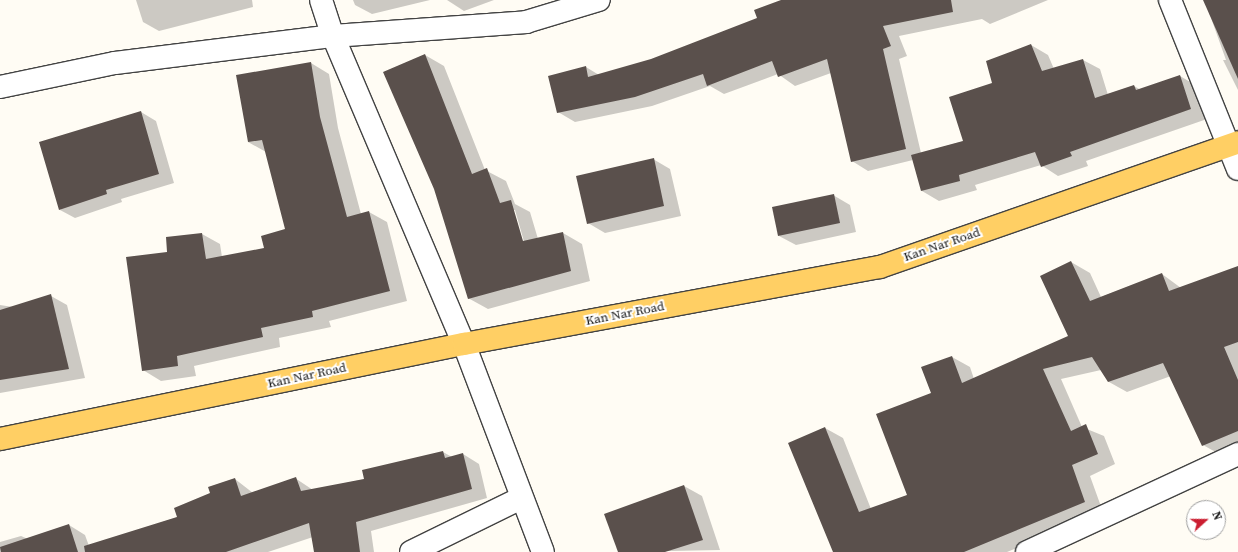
<!DOCTYPE html>
<html>
<head>
<meta charset="utf-8">
<style>
  body { margin:0 }
  #map { position:relative; width:1238px; height:552px; overflow:hidden; background:#fffcf4; font-family:"Source Serif 4",serif }
  div>[style] { position:absolute }
  .shadow>* { inset:0; background:#0003 }
  .building>* { inset:0; background:#5a504c }
  .roads { filter:drop-shadow(1px 0 #434343) drop-shadow(-1px 0 #434343) drop-shadow(0 1px #434343) drop-shadow(0 -1px #434343) }
  .minor>* { height:22px; margin:-11px; padding:0 11px; transform-origin:11px; border-radius:11px; background:#fff }
  .primary>* { height:22px; margin:-11px; padding:0 11px; transform-origin:11px; border-radius:11px; background:#ffcf64 }
  span { translate:-50% -50%; white-space:nowrap; text-align:center; line-height:1.15; -webkit-text-stroke:4px #fff; paint-order:stroke }
  .street-label { font-size:13px; color:#101010 }
  .north { position:absolute; left:1186px; top:500px; width:40px; height:40px; box-sizing:border-box; background:#fff; border:1px solid #9f9f9f; border-radius:50%; rotate:69deg; font-size:11px; font-weight:700; line-height:16px; text-align:center; color:#101010 }
  .north::after { content:''; display:block; margin:auto; width:14px; height:18px; background:#cb1e31; clip-path:polygon(50% 0,100% 100%,50% 72%,0 100%) }
</style>
</head>
<body>
<div id="map">
  <div class="shadow">
    <div style="clip-path:polygon(136px 0,252px 0,253px 7px,159px 31px,143px 22px)"></div>
    <div style="clip-path:polygon(353px 0,430px 0,372px 14px,355px 5px)"></div>
    <div style="clip-path:polygon(494px 0,464px 11px,447px 0)"></div>
    <div style="clip-path:polygon(784px 0,1048px 0,990px 24px,982px 19px,899px 36px,907px 56px,899px 59px,921px 153px,964px 141px,994px 83px,1031px 45px,1048px 55px,1054px 69px,1083px 60px,1100px 69px,1108px 95px,1134px 86px,1141px 90px,1180px 76px,1197px 86px,1207px 119px,1086px 161px,1088px 166px,1058px 176px,1041px 165px,975px 185px,977px 190px,939px 201px,922px 191px,913px 160px,868px 171px,852px 161px,831px 73px,795px 86px,778px 74px,724px 94px,710px 86px,652px 106px,575px 122px,558px 112px,586px 67px,599px 75px,651px 60px,758px 19px)"></div>
    <div style="clip-path:polygon(1216px 0,1238px 0,1238px 90px,1223px 60px,1226px 60px,1206px 4px)"></div>
    <div style="clip-path:polygon(evenodd,425px 55px,444px 66px,485px 170px,506px 181px,515px 204px,530px 212px,538px 239px,563px 233px,582px 244px,590px 281px,488px 309px,468px 298px,425px 55px,512px 210px,515px 210px,525px 245px,523px 246px,512px 210px)"></div>
    <div style="clip-path:polygon(311px 63px,329px 74px,338px 128px,361px 214px,369px 212px,387px 222px,407px 301px,329px 321px,331px 327px,279px 338px,280px 347px,194px 366px,196px 376px,161px 381px,143px 370px,169px 252px,167px 238px,202px 234px,220px 244px,222px 257px,265px 249px,286px 230px,266px 152px,248px 142px)"></div>
    <div style="clip-path:polygon(141px 112px,156px 121px,174px 183px,121px 199px,122px 202px,75px 218px,60px 210px)"></div>
    <div style="clip-path:polygon(653px 159px,670px 169px,681px 216px,605px 233px,588px 223px)"></div>
    <div style="clip-path:polygon(833px 195px,850px 205px,856px 232px,796px 245px,779px 236px)"></div>
    <div style="clip-path:polygon(1071px 262px,1090px 273px,1101px 297px,1162px 274px,1181px 288px,1238px 268px,1238px 449px,1221px 455px,1203px 445px,1171px 376px,1127px 392px,1109px 382px,1101px 370px,1061px 379px,1082px 427px,1104px 436px,1115px 464px,1090px 476px,1103px 512px,1007px 552px,834px 552px,825px 428px,843px 438px,871px 509px,908px 495px,932px 394px,952px 357px,970px 367px,974px 379px,1070px 337px)"></div>
    <div style="clip-path:polygon(51px 296px,67px 305px,85px 378px,0 393px,0 305px,13px 307px)"></div>
    <div style="clip-path:polygon(443px 452px,452px 457px,463px 454px,479px 464px,487px 498px,371px 531px,374px 552px,316px 552px,313px 537px,268px 552px,0 552px,0 542px,21px 536px,28px 539px,69px 525px,85px 535px,89px 546px,178px 517px,235px 479px,253px 493px,295px 478px,313px 490px,365px 479px)"></div>
    <div style="clip-path:polygon(684px 486px,702px 496px,720px 550px,619px 552px)"></div>
  </div>
  <div class="building">
    <div style="clip-path:polygon(781px 0,951px 0,953px 12px,883px 26px,891px 46px,883px 49px,906px 149px,851px 162px,827px 59px,778px 77px,772px 61px,707px 86px,703px 74px,635px 97px,557px 113px,548px 76px,586px 66px,588px 77px,651px 59px,757px 18px,754px 10px)"></div>
    <div style="clip-path:polygon(1203px 0,1238px 0,1238px 79px)"></div>
    <div style="clip-path:polygon(1031px 44px,1042px 71px,1083px 59px,1095px 98px,1134px 85px,1136px 90px,1180px 75px,1191px 109px,1070px 152px,1072px 156px,1041px 167px,1035px 152px,959px 175px,960px 181px,921px 191px,911px 155px,963px 141px,949px 97px,992px 83px,986px 61px)"></div>
    <div style="clip-path:polygon(425px 54px,472px 174px,487px 168px,500px 203px,511px 200px,523px 241px,563px 232px,571px 271px,468px 299px,434px 189px,383px 72px)"></div>
    <div style="clip-path:polygon(311px 62px,320px 117px,347px 217px,369px 211px,390px 291px,312px 311px,313px 317px,261px 328px,263px 337px,177px 356px,178px 366px,142px 371px,126px 257px,167px 252px,166px 237px,202px 233px,206px 259px,264px 248px,261px 236px,285px 229px,262px 140px,248px 142px,236px 75px)"></div>
    <div style="clip-path:polygon(141px 111px,159px 174px,106px 190px,107px 194px,59px 210px,39px 142px)"></div>
    <div style="clip-path:polygon(654px 158px,664px 206px,587px 224px,576px 176px)"></div>
    <div style="clip-path:polygon(834px 194px,840px 223px,778px 236px,772px 207px)"></div>
    <div style="clip-path:polygon(1071px 261px,1090px 301px,1162px 273px,1169px 291px,1238px 266px,1238px 342px,1224px 347px,1238px 380px,1238px 431px,1202px 446px,1163px 363px,1108px 382px,1092px 357px,1043px 369px,1071px 431px,1086px 424px,1098px 454px,1072px 465px,1085px 502px,964px 552px,833px 552px,788px 443px,825px 427px,859px 512px,907px 495px,876px 414px,931px 393px,921px 367px,952px 356px,962px 383px,1068px 336px,1040px 276px)"></div>
    <div style="clip-path:polygon(51px 294px,69px 369px,0 380px,0 310px)"></div>
    <div style="clip-path:polygon(443px 451px,445px 458px,463px 453px,472px 489px,356px 522px,360px 552px,314px 552px,309px 523px,226px 552px,85px 552px,84px 546px,177px 517px,174px 508px,210px 493px,208px 487px,235px 478px,241px 496px,296px 477px,301px 491px,364px 479px,362px 470px)"></div>
    <div style="clip-path:polygon(684px 485px,703px 540px,665px 552px,618px 552px,604px 514px)"></div>
    <div style="clip-path:polygon(69px 524px,78px 552px,1px 552px,0 547px)"></div>
  </div>
  <div class="roads">
    <div class="minor">
      <div style="left:321px;top:0;width:38px;rotate:72deg"></div>
      <div style="left:333px;top:36px;width:335px;rotate:67deg"></div>
      <div style="left:464px;top:344px;width:222px;rotate:69.2deg"></div>
      <div style="left:1170px;top:0;width:182px;rotate:68.1deg"></div>
      <div style="left:0;top:87px;width:117px;rotate:-11.8deg"></div>
      <div style="left:115px;top:63px;width:220px;rotate:-7.1deg"></div>
      <div style="left:333px;top:36px;width:194px;rotate:-4.1deg"></div>
      <div style="left:526px;top:22px;width:76px;rotate:-16.8deg"></div>
      <div style="left:411px;top:552px;width:123px;rotate:-26.1deg"></div>
      <div style="left:1027px;top:552px;width:233px;rotate:-24.9deg"></div>
    </div>
    <div class="primary">
      <div style="left:0;top:439px;width:474px;rotate:-11.6deg"></div>
      <div style="left:464px;top:344px;width:423px;rotate:-10.5deg"></div>
      <div style="left:880px;top:267px;width:379px;rotate:-19.2deg"></div>
    </div>
  </div>
  <div class="street-label">
    <span style="left:942px;top:245px;rotate:-19deg">Kan Nar Road</span>
    <span style="left:625px;top:314px;rotate:-11deg">Kan Nar Road</span>
    <span style="left:307px;top:376px;rotate:-12deg">Kan Nar Road</span>
  </div>
  <div class="north">N</div>
</div>
</body>
</html>
